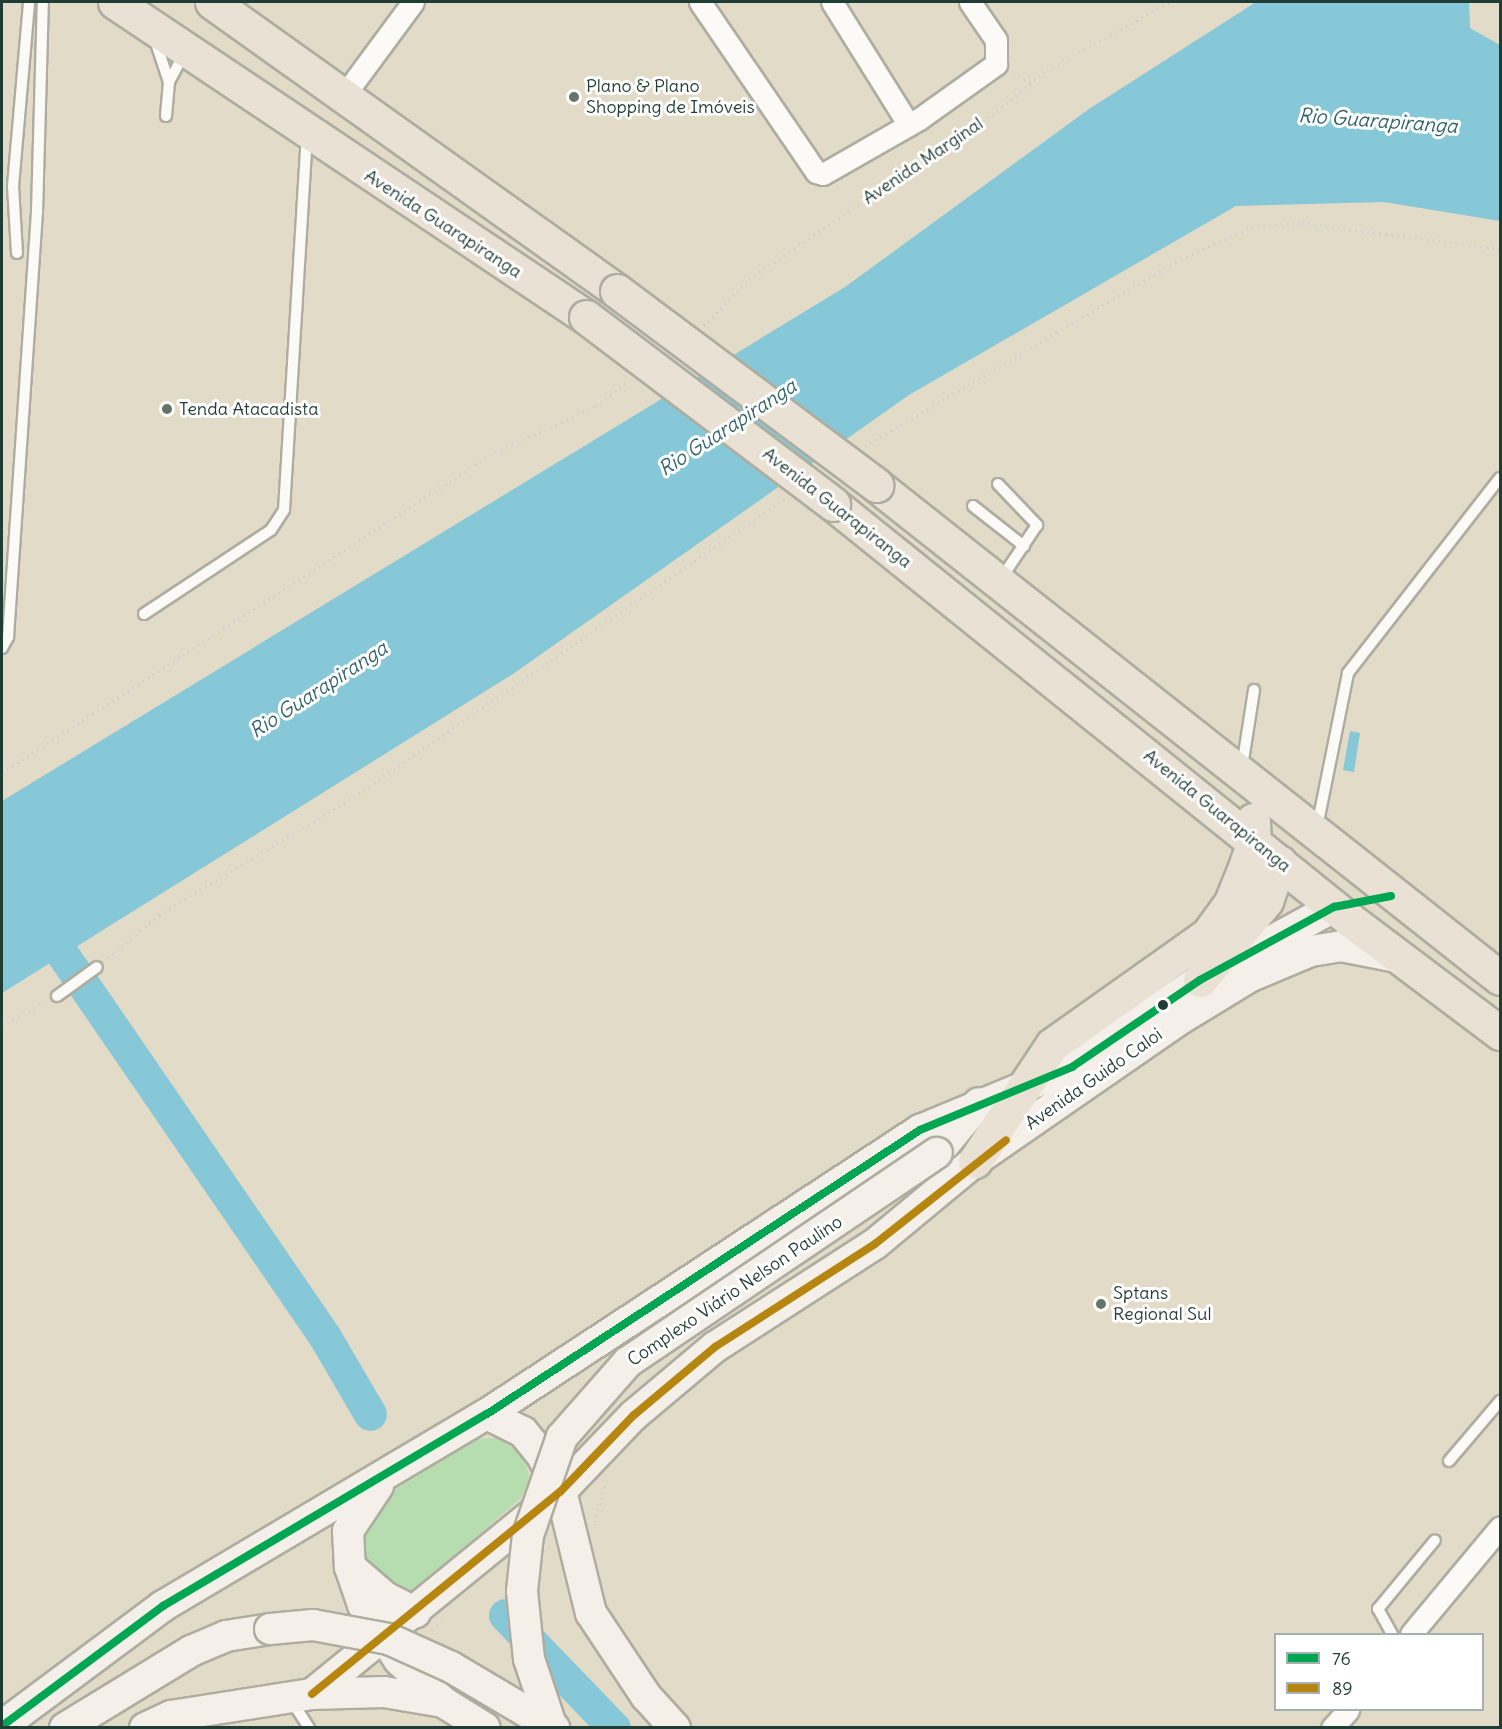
<!DOCTYPE html>
<html>
<head>
<meta charset="utf-8">
<style>
  body { margin:0 }
  #map { position:relative; width:1502px; height:1729px; overflow:hidden; background:#e2dbc8; font-family:Delius,sans-serif }
  div>[style] { position:absolute }
  .green>* { inset:0; background:#b6ddaf }
  .water>* { inset:0; background:#86c8d7 }
  .river>* { height:33px; margin:-16.5px; padding:0 16.5px; transform-origin:16.5px; border-radius:16.5px; background:#86c8d7 }
  .path>* { height:3px; margin-top:-1.5px; transform-origin:0; background:repeating-linear-gradient(90deg,#d1d1cb 0 1.5px,transparent 0 6px) }
  .roads { filter:drop-shadow(2px 0 #aeada0) drop-shadow(-2px 0 #aeada0) drop-shadow(0 2px #aeada0) drop-shadow(0 -2px #aeada0) }
  .lane>* { height:10px; margin:-5px; padding:0 5px; transform-origin:5px; border-radius:5px; background:#fbfaf7 }
  .street>* { height:21px; margin:-10.5px; padding:0 10.5px; transform-origin:10.5px; border-radius:10.5px; background:#fbfaf7 }
  .secondary>* { height:30px; margin:-15px; padding:0 15px; transform-origin:15px; border-radius:15px; background:#f4f0e9 }
  .primary>* { height:33px; margin:-16.5px; padding:0 16.5px; transform-origin:16.5px; border-radius:16.5px; background:#eae1d5 }
  .bridges { filter:drop-shadow(2px 0 #aeada0) drop-shadow(-2px 0 #aeada0) drop-shadow(0 2px #aeada0) drop-shadow(0 -2px #aeada0) }
  .secondary-bridge>* { height:30px; margin:-15px; padding:0 15px; transform-origin:15px; border-radius:15px; background:#f4f0e9 }
  .primary-bridge>* { height:33px; margin:-16.5px; padding:0 16.5px; transform-origin:16.5px; border-radius:16.5px; background:#eae1d5 }
  .bus-1>* { height:8px; margin:-4px; padding:0 4px; transform-origin:4px; border-radius:4px; background:#00a651 }
  .bus-2>* { height:8px; margin:-4px; padding:0 4px; transform-origin:4px; border-radius:4px; background:#b68610 }
  .dots>* { width:16px; height:16px; translate:-50% -50%; box-sizing:border-box; border:3px solid #fff; border-radius:50% }
  span { translate:-50% -50%; white-space:nowrap; text-align:center; line-height:1.15; -webkit-text-stroke:6px #fff; paint-order:stroke }
  .poi-label { font-size:18px; color:#1f3d34 }
  .left { translate:0 -50%; text-align:left }
  .street-label { font-size:18px; color:#1f3d34 }
  .water-label { font-size:20px; color:#326467; font-style:italic }
  .frame { position:absolute; inset:0; border:3px solid #1f3d34; pointer-events:none }
  .legend { position:absolute; left:1274px; top:1633px; width:210px; height:78px; box-sizing:border-box; background:#fff; border:2px solid #a5b1ae; margin:0; padding:8px 10px; list-style:none; font-size:18px; color:#1f3d34 }
  .legend li { display:flex; align-items:center; gap:12px; height:30px }
  .legend b { width:30px; border:2px solid #a5b1ae }
</style>
</head>
<body>
<div id="map">
  <div class="green">
    <div style="clip-path:polygon(499px 1438px,523px 1455px,530px 1479px,521px 1498px,409px 1595px,397px 1593px,364px 1562px,364px 1524px,381px 1498px,476px 1439px)"></div>
  </div>
  <div class="water">
    <div style="clip-path:polygon(1256px 2px,1469px 2px,1470px 28px,1500px 45px,1500px 221px,1384px 202px,1236px 206px,909px 395px,513px 674px,2px 993px,2px 801px,845px 287px,1089px 109px)"></div>
    <div style="clip-path:polygon(1350px 731px,1360px 733px,1354px 772px,1343px 770px)"></div>
  </div>
  <div class="river">
    <div style="left:37px;top:917px;width:509px;rotate:55.56deg"></div>
    <div style="left:325px;top:1337px;width:89px;rotate:59.7deg"></div>
    <div style="left:505px;top:1615px;width:157px;rotate:46deg"></div>
  </div>
  <div class="path">
    <div style="left:1013px;top:73px;width:19px;rotate:28deg"></div>
    <div style="left:704px;top:326px;width:65px;rotate:-46.2deg"></div>
    <div style="left:749px;top:279px;width:300px;rotate:-34.1deg"></div>
    <div style="left:997px;top:111px;width:65px;rotate:-39.4deg"></div>
    <div style="left:1047px;top:70px;width:141px;rotate:-28.9deg"></div>
    <div style="left:865px;top:446px;width:367px;rotate:-30.6deg"></div>
    <div style="left:1181px;top:259px;width:83px;rotate:-24.1deg"></div>
    <div style="left:1257px;top:225px;width:45px;rotate:-2.5deg"></div>
    <div style="left:1302px;top:223px;width:200px;rotate:7.5deg"></div>
    <div style="left:2px;top:773px;width:582px;rotate:-33.09deg"></div>
    <div style="left:490px;top:455px;width:117px;rotate:-24.8deg"></div>
    <div style="left:596px;top:406px;width:41px;rotate:-38deg"></div>
    <div style="left:108px;top:958px;width:67px;rotate:-40.1deg"></div>
    <div style="left:159px;top:915px;width:222px;rotate:-31.2deg"></div>
    <div style="left:349px;top:800px;width:529px;rotate:-34.68deg"></div>
    <div style="left:2px;top:1025px;width:49px;rotate:-28.1deg"></div>
    <div style="left:594px;top:1522px;width:44px;rotate:-72.8deg"></div>
    <div style="left:432px;top:1630px;width:15px;rotate:-42deg"></div>
  </div>
  <div class="roads">
    <div class="lane">
      <div style="left:154px;top:37px;width:47px;rotate:71.6deg"></div>
      <div style="left:166px;top:116px;width:34px;rotate:-85deg"></div>
      <div style="left:169px;top:82px;width:32px;rotate:-62deg"></div>
      <div style="left:17px;top:253px;width:67px;rotate:-93.4deg"></div>
      <div style="left:13px;top:186px;width:185px;rotate:-85deg"></div>
      <div style="left:998px;top:484px;width:57px;rotate:46.4deg"></div>
      <div style="left:1037px;top:525px;width:65px;rotate:123.7deg"></div>
      <div style="left:973px;top:506px;width:65px;rotate:38.1deg"></div>
      <div style="left:144px;top:614px;width:152px;rotate:-33.5deg"></div>
      <div style="left:271px;top:530px;width:24px;rotate:-57deg"></div>
      <div style="left:284px;top:510px;width:374px;rotate:-86.5deg"></div>
      <div style="left:2px;top:648px;width:13px;rotate:-61deg"></div>
      <div style="left:8px;top:637px;width:426px;rotate:-86.1deg"></div>
      <div style="left:37px;top:212px;width:210px;rotate:-88.4deg"></div>
      <div style="left:1242px;top:767px;width:78px;rotate:-81.1deg"></div>
      <div style="left:1317px;top:827px;width:157px;rotate:-78.6deg"></div>
      <div style="left:1348px;top:673px;width:247px;rotate:-52.1deg"></div>
      <div style="left:57px;top:996px;width:49px;rotate:-35.9deg"></div>
      <div style="left:1449px;top:1461px;width:79px;rotate:-49.6deg"></div>
      <div style="left:1392px;top:1634px;width:29px;rotate:-119deg"></div>
      <div style="left:1378px;top:1609px;width:89px;rotate:-50.4deg"></div>
      <div style="left:291px;top:1700px;width:33px;rotate:57deg"></div>
    </div>
    <div class="street">
      <div style="left:700px;top:2px;width:206px;rotate:55.7deg"></div>
      <div style="left:816px;top:172px;width:7px;rotate:16deg"></div>
      <div style="left:823px;top:174px;width:111px;rotate:-29.8deg"></div>
      <div style="left:919px;top:119px;width:95px;rotate:-35.5deg"></div>
      <div style="left:996px;top:64px;width:24px;rotate:-90deg"></div>
      <div style="left:996px;top:40px;width:46px;rotate:-124.4deg"></div>
      <div style="left:832px;top:2px;width:145px;rotate:58deg"></div>
      <div style="left:342px;top:98px;width:119px;rotate:-53.5deg"></div>
      <div style="left:1411px;top:1634px;width:139px;rotate:-50.2deg"></div>
      <div style="left:1332px;top:1728px;width:24px;rotate:-48deg"></div>
    </div>
    <div class="secondary">
      <div style="left:937px;top:1153px;width:65px;rotate:-50deg"></div>
      <div style="left:487px;top:1414px;width:40px;rotate:26.6deg"></div>
      <div style="left:523px;top:1432px;width:28px;rotate:51deg"></div>
      <div style="left:541px;top:1454px;width:42px;rotate:61.6deg"></div>
      <div style="left:561px;top:1491px;width:126px;rotate:76.2deg"></div>
      <div style="left:591px;top:1613px;width:100px;rotate:56.5deg"></div>
      <div style="left:646px;top:1696px;width:43px;rotate:47.8deg"></div>
      <div style="left:378px;top:1486px;width:54px;rotate:123.7deg"></div>
      <div style="left:348px;top:1531px;width:36px;rotate:87deg"></div>
      <div style="left:350px;top:1567px;width:40px;rotate:71.1deg"></div>
      <div style="left:363px;top:1605px;width:66px;rotate:56.8deg"></div>
      <div style="left:399px;top:1660px;width:61px;rotate:43.7deg"></div>
      <div style="left:443px;top:1702px;width:49px;rotate:31.8deg"></div>
      <div style="left:350px;top:1567px;width:46px;rotate:40.6deg"></div>
      <div style="left:385px;top:1597px;width:34px;rotate:27deg"></div>
      <div style="left:312px;top:1694px;width:321px;rotate:-39.2deg"></div>
      <div style="left:561px;top:1491px;width:105px;rotate:-46.2deg"></div>
      <div style="left:634px;top:1415px;width:106px;rotate:-40deg"></div>
      <div style="left:715px;top:1347px;width:190px;rotate:-32.8deg"></div>
      <div style="left:875px;top:1244px;width:130px;rotate:-39.7deg"></div>
      <div style="left:975px;top:1161px;width:246px;rotate:-34.7deg"></div>
      <div style="left:1177px;top:1021px;width:84px;rotate:-31.4deg"></div>
      <div style="left:1249px;top:977px;width:67px;rotate:-22.8deg"></div>
      <div style="left:1311px;top:951px;width:30px;rotate:-9deg"></div>
      <div style="left:1341px;top:946px;width:57px;rotate:11.1deg"></div>
      <div style="left:2px;top:1726px;width:201px;rotate:-36.7deg"></div>
      <div style="left:163px;top:1606px;width:377px;rotate:-30.7deg"></div>
      <div style="left:487px;top:1414px;width:518px;rotate:-33.26deg"></div>
      <div style="left:920px;top:1130px;width:165px;rotate:-22.5deg"></div>
      <div style="left:1072px;top:1067px;width:155px;rotate:-34.2deg"></div>
      <div style="left:1200px;top:980px;width:153px;rotate:-28.6deg"></div>
      <div style="left:65px;top:1728px;width:148px;rotate:-31.4deg"></div>
      <div style="left:191px;top:1651px;width:38px;rotate:-23deg"></div>
      <div style="left:226px;top:1636px;width:45px;rotate:-9deg"></div>
      <div style="left:145px;top:1728px;width:29px;rotate:-25deg"></div>
      <div style="left:171px;top:1716px;width:143px;rotate:-8.9deg"></div>
      <div style="left:312px;top:1694px;width:72px;rotate:-1.6deg"></div>
      <div style="left:384px;top:1692px;width:60px;rotate:9.6deg"></div>
    </div>
    <div class="primary">
      <div style="left:115px;top:2px;width:567px;rotate:33.77deg"></div>
      <div style="left:212px;top:2px;width:498px;rotate:35.5deg"></div>
      <div style="left:876px;top:485px;width:795px;rotate:38.31deg"></div>
      <div style="left:833px;top:504px;width:664px;rotate:38.82deg"></div>
      <div style="left:1350px;top:920px;width:188px;rotate:37deg"></div>
      <div style="left:1200px;top:980px;width:103px;rotate:-50.1deg"></div>
      <div style="left:1266px;top:901px;width:41px;rotate:-70.3deg"></div>
      <div style="left:975px;top:1161px;width:139px;rotate:-56.4deg"></div>
      <div style="left:1052px;top:1045px;width:191px;rotate:-35.4deg"></div>
      <div style="left:1208px;top:934px;width:39px;rotate:-54deg"></div>
      <div style="left:1231px;top:902px;width:35px;rotate:-68deg"></div>
      <div style="left:1244px;top:870px;width:31px;rotate:-71deg"></div>
      <div style="left:1254px;top:841px;width:21px;rotate:-93deg"></div>
    </div>
  </div>
  <div class="bridges">
    <div class="secondary-bridge">
      <div style="left:270px;top:1629px;width:43px;rotate:-5.3deg"></div>
      <div style="left:313px;top:1625px;width:77px;rotate:10.4deg"></div>
      <div style="left:389px;top:1639px;width:68px;rotate:24.3deg"></div>
      <div style="left:451px;top:1667px;width:120px;rotate:30.6deg"></div>
      <div style="left:552px;top:1728px;width:73px;rotate:-108.4deg"></div>
      <div style="left:529px;top:1659px;width:68px;rotate:-95.9deg"></div>
      <div style="left:522px;top:1591px;width:56px;rotate:-83.9deg"></div>
      <div style="left:528px;top:1535px;width:104px;rotate:-70.9deg"></div>
      <div style="left:562px;top:1437px;width:100px;rotate:-48.7deg"></div>
      <div style="left:628px;top:1362px;width:373px;rotate:-34.1deg"></div>
    </div>
    <div class="primary-bridge">
      <div style="left:617px;top:291px;width:324px;rotate:36.8deg"></div>
      <div style="left:586px;top:317px;width:310px;rotate:37.1deg"></div>
    </div>
  </div>
  <div class="bus-1">
    <div style="left:2px;top:1726px;width:201px;rotate:-36.7deg"></div>
    <div style="left:163px;top:1606px;width:377px;rotate:-30.7deg"></div>
    <div style="left:487px;top:1414px;width:518px;rotate:-33.26deg"></div>
    <div style="left:920px;top:1130px;width:165px;rotate:-22.5deg"></div>
    <div style="left:1072px;top:1067px;width:155px;rotate:-34.2deg"></div>
    <div style="left:1200px;top:980px;width:153px;rotate:-28.6deg"></div>
    <div style="left:1334px;top:907px;width:58px;rotate:-10.9deg"></div>
  </div>
  <div class="bus-2">
    <div style="left:312px;top:1694px;width:321px;rotate:-39.2deg"></div>
    <div style="left:561px;top:1491px;width:105px;rotate:-46.2deg"></div>
    <div style="left:634px;top:1415px;width:106px;rotate:-40deg"></div>
    <div style="left:715px;top:1347px;width:190px;rotate:-32.8deg"></div>
    <div style="left:875px;top:1244px;width:167px;rotate:-38.4deg"></div>
  </div>
  <div class="dots">
    <div style="left:574px;top:97px;background:#637468"></div>
    <div style="left:167px;top:409px;background:#637468"></div>
    <div style="left:1163px;top:1005px;background:#1f3d34"></div>
    <div style="left:1101px;top:1304px;background:#637468"></div>
  </div>
  <div class="poi-label">
    <span class="left" style="left:586px;top:97px">Plano &amp; Plano<br>Shopping de Imóveis</span>
    <span class="left" style="left:179px;top:409px">Tenda Atacadista</span>
    <span class="left" style="left:1113px;top:1304px">Sptans<br>Regional Sul</span>
  </div>
  <div class="street-label">
    <span style="left:923px;top:161px;rotate:-34deg">Avenida Marginal</span>
    <span style="left:443px;top:224px;rotate:33deg">Avenida Guarapiranga</span>
    <span style="left:837px;top:508px;rotate:38deg">Avenida Guarapiranga</span>
    <span style="left:1217px;top:811px;rotate:39deg">Avenida Guarapiranga</span>
    <span style="left:1094px;top:1079px;rotate:-35deg">Avenida Guido Caloi</span>
    <span style="left:735px;top:1291px;rotate:-34deg">Complexo Viário Nelson Paulino</span>
  </div>
  <div class="water-label">
    <span style="left:1378px;top:120px;rotate:4deg">Rio Guarapiranga</span>
    <span style="left:727px;top:427px;rotate:-33deg">Rio Guarapiranga</span>
    <span style="left:318px;top:689px;rotate:-33deg">Rio Guarapiranga</span>
  </div>
  <div class="frame"></div>
  <ul class="legend">
  <li><b style="height:8px;background:#00a651"></b>76</li>
  <li><b style="height:8px;background:#b68610"></b>89</li>
  </ul>
</div>
</body>
</html>
